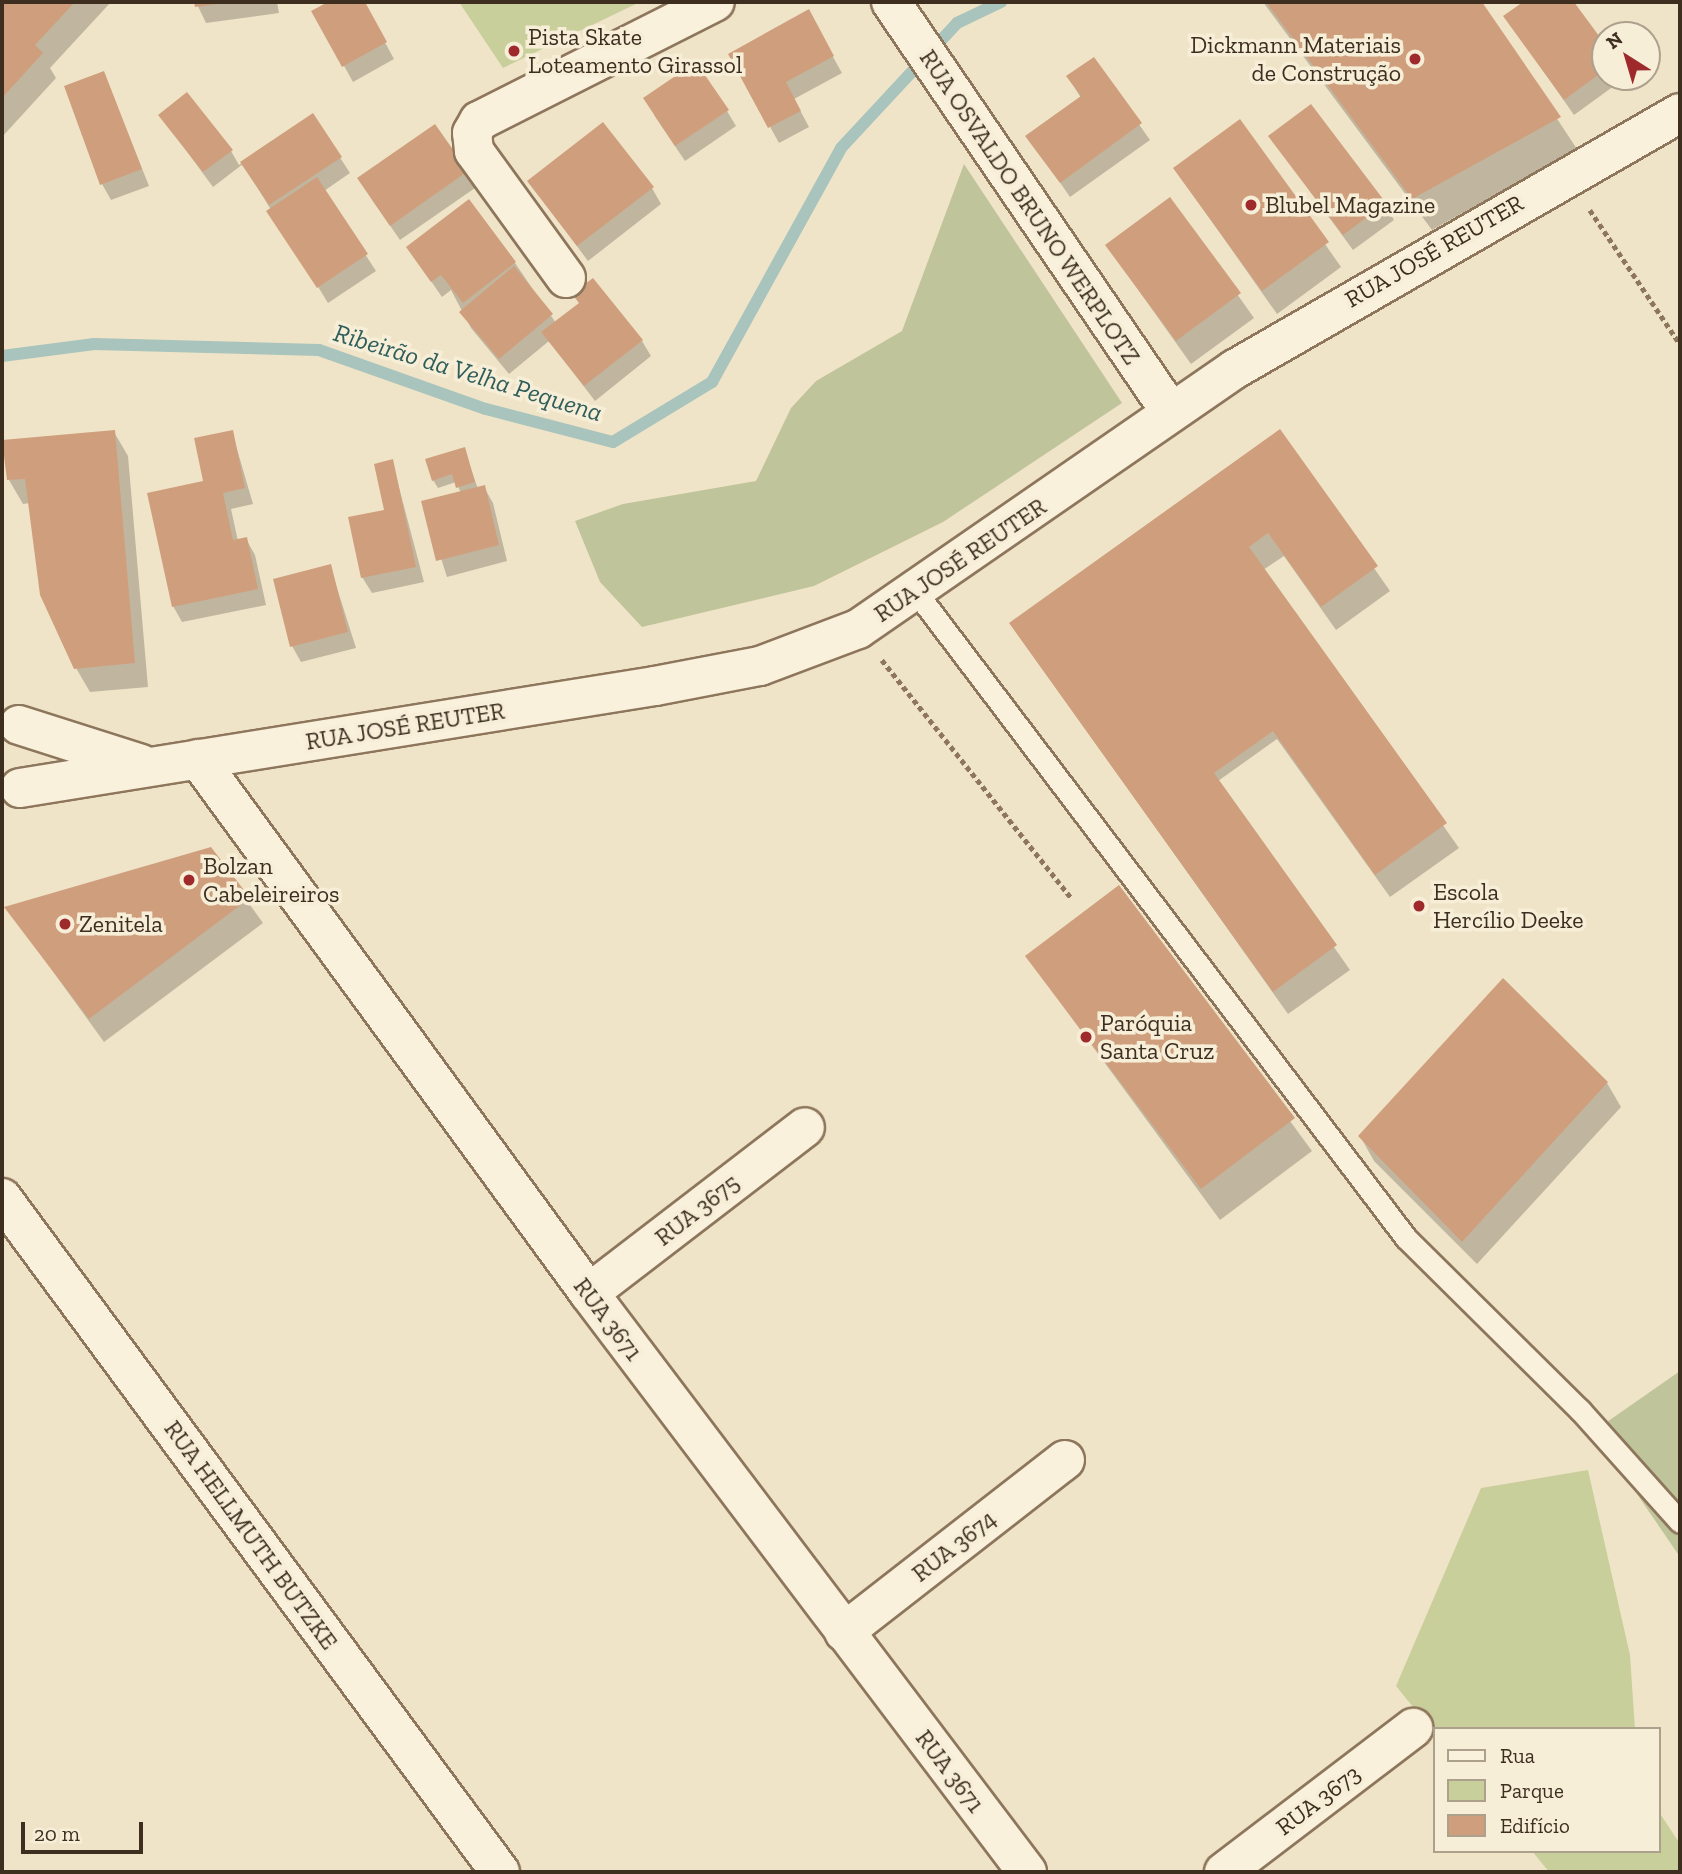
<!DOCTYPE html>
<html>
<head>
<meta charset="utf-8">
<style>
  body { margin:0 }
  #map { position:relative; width:1682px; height:1874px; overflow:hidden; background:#f0e4c8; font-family:"Zilla Slab",serif }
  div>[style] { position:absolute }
  .green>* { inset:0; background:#c9cf9b }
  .cemetery>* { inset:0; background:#bfc49a }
  .shadow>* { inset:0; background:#0003 }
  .stream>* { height:12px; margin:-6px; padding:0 6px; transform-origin:6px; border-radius:6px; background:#a9c4bc }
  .building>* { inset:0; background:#cf9f7d }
  .path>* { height:4.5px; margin-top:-2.25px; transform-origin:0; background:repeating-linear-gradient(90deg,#8d765c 0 5px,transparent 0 8.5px) }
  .roads { filter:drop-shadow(2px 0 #8d765c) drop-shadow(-2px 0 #8d765c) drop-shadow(0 2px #8d765c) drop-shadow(0 -2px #8d765c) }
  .service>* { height:21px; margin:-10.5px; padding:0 10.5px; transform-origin:10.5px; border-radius:10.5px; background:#faf1dc }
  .minor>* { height:38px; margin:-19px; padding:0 19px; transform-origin:19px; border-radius:19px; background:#faf1dc }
  .secondary>* { height:38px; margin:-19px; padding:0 19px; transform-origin:19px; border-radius:19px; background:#faf1dc }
  .dots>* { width:19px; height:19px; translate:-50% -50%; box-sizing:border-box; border:4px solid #f7eed8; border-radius:50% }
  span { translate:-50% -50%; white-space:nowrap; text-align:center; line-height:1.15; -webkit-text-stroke:7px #f7eed8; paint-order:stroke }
  .poi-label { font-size:24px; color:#3d2e20 }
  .left { translate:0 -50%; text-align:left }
  .right { translate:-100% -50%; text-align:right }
  .street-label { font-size:24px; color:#3d2e20 }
  .water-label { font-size:26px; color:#2f5d5a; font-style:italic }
  .frame { position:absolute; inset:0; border:4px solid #3d2e20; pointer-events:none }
  .legend { position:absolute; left:1433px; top:1727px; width:228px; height:126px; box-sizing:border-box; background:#f7eed8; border:2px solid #ada18e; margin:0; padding:9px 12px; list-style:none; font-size:21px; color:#3d2e20 }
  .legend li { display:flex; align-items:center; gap:14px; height:35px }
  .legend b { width:35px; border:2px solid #ada18e }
  .north { position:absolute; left:1591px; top:21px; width:70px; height:70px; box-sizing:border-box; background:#f7eed8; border:2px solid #ada18e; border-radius:50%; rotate:323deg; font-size:19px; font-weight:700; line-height:28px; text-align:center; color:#3d2e20 }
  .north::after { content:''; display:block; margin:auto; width:24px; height:32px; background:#9e2a2b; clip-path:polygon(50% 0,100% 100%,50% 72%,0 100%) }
  .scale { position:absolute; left:21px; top:1822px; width:122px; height:32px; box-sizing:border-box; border:4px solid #3d2e20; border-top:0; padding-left:9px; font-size:21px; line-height:24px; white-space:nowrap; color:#3d2e20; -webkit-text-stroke:5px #f7eed8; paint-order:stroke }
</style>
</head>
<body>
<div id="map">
  <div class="green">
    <div style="clip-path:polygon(459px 2px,640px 2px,503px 68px)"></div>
    <div style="clip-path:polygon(1588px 1470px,1630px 1655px,1635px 1729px,1435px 1729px,1435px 1734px,1396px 1686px,1481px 1488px)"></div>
    <div style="clip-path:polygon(1659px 1812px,1680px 1844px,1680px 1872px,1549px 1872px,1532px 1851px,1659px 1851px)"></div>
  </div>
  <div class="cemetery">
    <div style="clip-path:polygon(964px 164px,1122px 403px,943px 522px,814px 586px,642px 627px,600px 582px,575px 521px,623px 504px,756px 481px,791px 408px,816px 381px,902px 331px)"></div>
    <div style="clip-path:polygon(1680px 1371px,1680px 1557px,1594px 1431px)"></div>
  </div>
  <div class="shadow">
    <div style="clip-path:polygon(2px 2px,111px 2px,50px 68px,56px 78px,2px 137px)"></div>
    <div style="clip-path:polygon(196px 2px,277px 2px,279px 13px,206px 23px)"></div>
    <div style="clip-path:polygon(332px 2px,363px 2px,394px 59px,353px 82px,314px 12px)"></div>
    <div style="clip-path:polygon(1263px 2px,1480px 2px,1577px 149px,1432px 230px)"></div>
    <div style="clip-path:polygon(1526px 2px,1572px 2px,1605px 47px,1605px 77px,1625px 78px,1574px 115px,1505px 16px)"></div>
    <div style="clip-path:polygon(817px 28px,842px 73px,794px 99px,809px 127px,779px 143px,730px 54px)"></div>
    <div style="clip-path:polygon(1093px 59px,1150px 140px,1070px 197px,1028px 136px,1081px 98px,1068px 77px)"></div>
    <div style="clip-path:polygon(104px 73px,149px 186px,111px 200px,102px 184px)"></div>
    <div style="clip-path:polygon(727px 111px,736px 126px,685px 161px,654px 115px)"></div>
    <div style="clip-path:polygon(160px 115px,231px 151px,239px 165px,313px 116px,350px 173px,324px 191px,376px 271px,328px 303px,243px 164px,213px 187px)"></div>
    <div style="clip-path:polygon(1240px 122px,1341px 267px,1277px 314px,1175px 169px)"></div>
    <div style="clip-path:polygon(1270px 137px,1385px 204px,1394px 220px,1353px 250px)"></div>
    <div style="clip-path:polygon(466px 172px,475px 188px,400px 240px,369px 195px)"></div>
    <div style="clip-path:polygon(529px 182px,652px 188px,661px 204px,588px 261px)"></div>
    <div style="clip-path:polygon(1170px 199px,1254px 318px,1191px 364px,1107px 246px)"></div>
    <div style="clip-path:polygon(408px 248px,515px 263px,556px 323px,580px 304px,574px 295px,642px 341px,651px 356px,595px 401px,549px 341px,509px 374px,471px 328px,451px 290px,442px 297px)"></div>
    <div style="clip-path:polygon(114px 432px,128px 456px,148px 687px,90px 692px,76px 668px,30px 503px,23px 504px,9px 480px)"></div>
    <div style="clip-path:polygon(232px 432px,253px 504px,231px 509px,238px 541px,246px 539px,255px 555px,266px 605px,182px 622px,173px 606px)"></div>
    <div style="clip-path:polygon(1279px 432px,1390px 591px,1336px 630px,1284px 556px,1263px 570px,1459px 848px,1390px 897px,1277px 739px,1218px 781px,1350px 970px,1288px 1014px,1011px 624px)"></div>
    <div style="clip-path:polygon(464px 449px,478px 489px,484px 487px,493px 503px,507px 561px,447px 577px,423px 502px,461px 493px,456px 482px,438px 488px,433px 480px)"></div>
    <div style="clip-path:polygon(392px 461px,424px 582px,372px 593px,362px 577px,387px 511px)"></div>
    <div style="clip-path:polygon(330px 566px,356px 648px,301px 662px,292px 646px)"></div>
    <div style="clip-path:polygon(210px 849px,263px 923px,104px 1042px,7px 908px)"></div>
    <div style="clip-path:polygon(1119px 888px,1312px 1151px,1220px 1220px,1027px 957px)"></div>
    <div style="clip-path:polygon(1503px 981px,1607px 1083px,1621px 1107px,1477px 1264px,1374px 1161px,1360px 1136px)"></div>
  </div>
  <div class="stream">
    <div style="left:2px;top:356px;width:93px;rotate:-7.4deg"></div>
    <div style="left:94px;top:344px;width:225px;rotate:1.5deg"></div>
    <div style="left:319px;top:350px;width:177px;rotate:19.5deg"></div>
    <div style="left:486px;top:409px;width:131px;rotate:14.6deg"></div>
    <div style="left:613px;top:442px;width:116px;rotate:-31.2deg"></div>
    <div style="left:712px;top:382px;width:267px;rotate:-61.1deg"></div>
    <div style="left:841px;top:148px;width:171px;rotate:-47.1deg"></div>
    <div style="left:957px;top:23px;width:49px;rotate:-25.5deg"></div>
  </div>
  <div class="building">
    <div style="clip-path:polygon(2px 2px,75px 2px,35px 45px,43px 53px,2px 98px)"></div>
    <div style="clip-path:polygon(194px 2px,225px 2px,225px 3px,195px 7px)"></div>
    <div style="clip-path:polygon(328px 2px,365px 2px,387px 42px,342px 67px,311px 11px)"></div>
    <div style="clip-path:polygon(1266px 2px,1482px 2px,1561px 117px,1412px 199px)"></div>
    <div style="clip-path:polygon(1523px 2px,1574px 2px,1605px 44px,1605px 70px,1564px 100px,1503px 16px)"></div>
    <div style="clip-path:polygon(809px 9px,834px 56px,786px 82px,801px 111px,768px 128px,728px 54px)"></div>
    <div style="clip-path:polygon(1094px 57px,1142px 123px,1060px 183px,1025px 136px,1081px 96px,1066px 76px)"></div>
    <div style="clip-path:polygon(696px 62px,729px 110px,675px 146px,643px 98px)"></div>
    <div style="clip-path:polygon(104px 71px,142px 169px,100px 185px,64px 86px)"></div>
    <div style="clip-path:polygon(187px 92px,233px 150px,203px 172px,158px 115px)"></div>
    <div style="clip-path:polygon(1311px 104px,1386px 203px,1343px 235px,1268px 136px)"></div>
    <div style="clip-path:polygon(313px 113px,342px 157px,269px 205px,240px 162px)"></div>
    <div style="clip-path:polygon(1240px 119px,1329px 242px,1262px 291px,1173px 168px)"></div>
    <div style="clip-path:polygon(603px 122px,654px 187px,577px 246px,527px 181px)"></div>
    <div style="clip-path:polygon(435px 124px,468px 171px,390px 226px,357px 178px)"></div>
    <div style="clip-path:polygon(317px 177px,368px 254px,317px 288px,266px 211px)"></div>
    <div style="clip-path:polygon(1170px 197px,1241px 293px,1176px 341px,1105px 245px)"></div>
    <div style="clip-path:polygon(469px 199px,516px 262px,463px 303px,441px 275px,431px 282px,406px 247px)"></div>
    <div style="clip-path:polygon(514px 266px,553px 314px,499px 359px,459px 312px)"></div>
    <div style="clip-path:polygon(593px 278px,643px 340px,584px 386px,541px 332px,579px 303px,572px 294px)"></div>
    <div style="clip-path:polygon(1280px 429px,1378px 566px,1321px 607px,1268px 533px,1249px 547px,1447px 823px,1375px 875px,1273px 731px,1214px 773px,1337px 945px,1273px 992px,1009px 623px)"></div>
    <div style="clip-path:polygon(115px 430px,135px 663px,74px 669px,40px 595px,25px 479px,7px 480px,2px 440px)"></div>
    <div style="clip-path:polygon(233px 430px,245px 488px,223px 493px,233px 540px,247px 537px,258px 589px,172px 607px,147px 493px,203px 481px,194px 438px)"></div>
    <div style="clip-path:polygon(465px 447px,475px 482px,456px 488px,452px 474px,432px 481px,425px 459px)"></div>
    <div style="clip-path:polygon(393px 459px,416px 567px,361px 578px,348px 517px,384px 510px,374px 464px)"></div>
    <div style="clip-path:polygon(485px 485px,499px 545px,436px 561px,421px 501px)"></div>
    <div style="clip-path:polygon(331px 564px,348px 632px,290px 647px,273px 579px)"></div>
    <div style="clip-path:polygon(211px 847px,250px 898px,89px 1019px,4px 907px)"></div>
    <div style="clip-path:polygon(1119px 885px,1295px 1118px,1201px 1189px,1025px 956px)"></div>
    <div style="clip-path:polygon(1503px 978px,1608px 1082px,1462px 1242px,1358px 1136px)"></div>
  </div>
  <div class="path">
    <div style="left:1590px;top:210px;width:161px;rotate:56.1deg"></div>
    <div style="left:882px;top:660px;width:304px;rotate:51.5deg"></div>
  </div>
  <div class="roads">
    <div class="service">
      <div style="left:916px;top:592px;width:811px;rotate:52.82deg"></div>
      <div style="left:1406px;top:1238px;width:245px;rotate:44.7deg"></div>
      <div style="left:1580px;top:1410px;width:150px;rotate:48.2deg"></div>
    </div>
    <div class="minor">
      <div style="left:891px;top:2px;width:496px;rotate:55.7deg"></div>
      <div style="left:566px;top:278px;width:157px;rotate:-125.9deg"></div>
      <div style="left:474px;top:151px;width:18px;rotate:-96deg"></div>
      <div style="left:472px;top:133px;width:14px;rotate:-60deg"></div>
      <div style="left:479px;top:121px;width:264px;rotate:-26.8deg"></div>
      <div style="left:198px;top:759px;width:662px;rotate:53.79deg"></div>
      <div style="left:589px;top:1293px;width:726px;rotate:52.89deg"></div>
      <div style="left:2px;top:1198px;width:838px;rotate:53.54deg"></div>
      <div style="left:589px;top:1293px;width:272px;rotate:-37.5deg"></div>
      <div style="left:844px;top:1632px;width:280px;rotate:-37.9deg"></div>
      <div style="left:1224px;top:1872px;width:238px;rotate:-37.3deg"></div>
    </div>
    <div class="secondary">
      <div style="left:19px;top:725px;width:128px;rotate:17.7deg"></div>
      <div style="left:20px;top:788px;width:643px;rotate:-9.13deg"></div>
      <div style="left:655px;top:686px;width:107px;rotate:-10.8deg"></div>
      <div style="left:760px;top:666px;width:105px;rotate:-20.7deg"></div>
      <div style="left:858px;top:629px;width:458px;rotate:-34.6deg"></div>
      <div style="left:1235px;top:369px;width:513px;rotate:-29.91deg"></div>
    </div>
  </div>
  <div class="dots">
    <div style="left:514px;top:51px;background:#9e2a2b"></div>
    <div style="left:1415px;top:59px;background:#9e2a2b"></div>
    <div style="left:1251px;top:205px;background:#9e2a2b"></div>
    <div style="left:189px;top:880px;background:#9e2a2b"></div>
    <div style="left:1419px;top:906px;background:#9e2a2b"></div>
    <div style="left:65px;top:924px;background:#9e2a2b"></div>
    <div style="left:1086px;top:1037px;background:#9e2a2b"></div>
  </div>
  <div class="poi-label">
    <span class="left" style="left:528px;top:51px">Pista Skate<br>Loteamento Girassol</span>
    <span class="right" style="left:1401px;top:59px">Dickmann Materiais<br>de Construção</span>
    <span class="left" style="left:1265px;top:205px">Blubel Magazine</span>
    <span class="left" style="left:203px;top:880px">Bolzan<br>Cabeleireiros</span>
    <span class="left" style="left:1433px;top:906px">Escola<br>Hercílio Deeke</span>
    <span class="left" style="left:79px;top:924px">Zenitela</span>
    <span class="left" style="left:1100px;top:1037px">Paróquia<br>Santa Cruz</span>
  </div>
  <div class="street-label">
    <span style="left:1030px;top:207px;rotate:56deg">RUA OSVALDO BRUNO WERPLOTZ</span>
    <span style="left:1434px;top:251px;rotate:-30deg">RUA JOSÉ REUTER</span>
    <span style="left:960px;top:560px;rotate:-34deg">RUA JOSÉ REUTER</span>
    <span style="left:405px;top:726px;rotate:-9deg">RUA JOSÉ REUTER</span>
    <span style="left:697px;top:1210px;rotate:-38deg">RUA 3675</span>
    <span style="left:608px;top:1319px;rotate:53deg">RUA 3671</span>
    <span style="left:251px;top:1535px;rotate:54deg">RUA HELLMUTH BUTZKE</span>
    <span style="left:954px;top:1546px;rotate:-38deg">RUA 3674</span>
    <span style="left:950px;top:1771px;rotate:53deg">RUA 3671</span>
    <span style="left:1318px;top:1800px;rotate:-37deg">RUA 3673</span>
  </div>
  <div class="water-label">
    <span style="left:468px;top:373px;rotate:17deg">Ribeirão da Velha Pequena</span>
  </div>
  <div class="frame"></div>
  <ul class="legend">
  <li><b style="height:9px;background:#faf1dc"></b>Rua</li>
  <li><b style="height:19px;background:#c9cf9b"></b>Parque</li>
  <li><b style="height:19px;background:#cf9f7d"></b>Edifício</li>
  </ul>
  <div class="north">N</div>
  <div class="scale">20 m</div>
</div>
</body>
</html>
